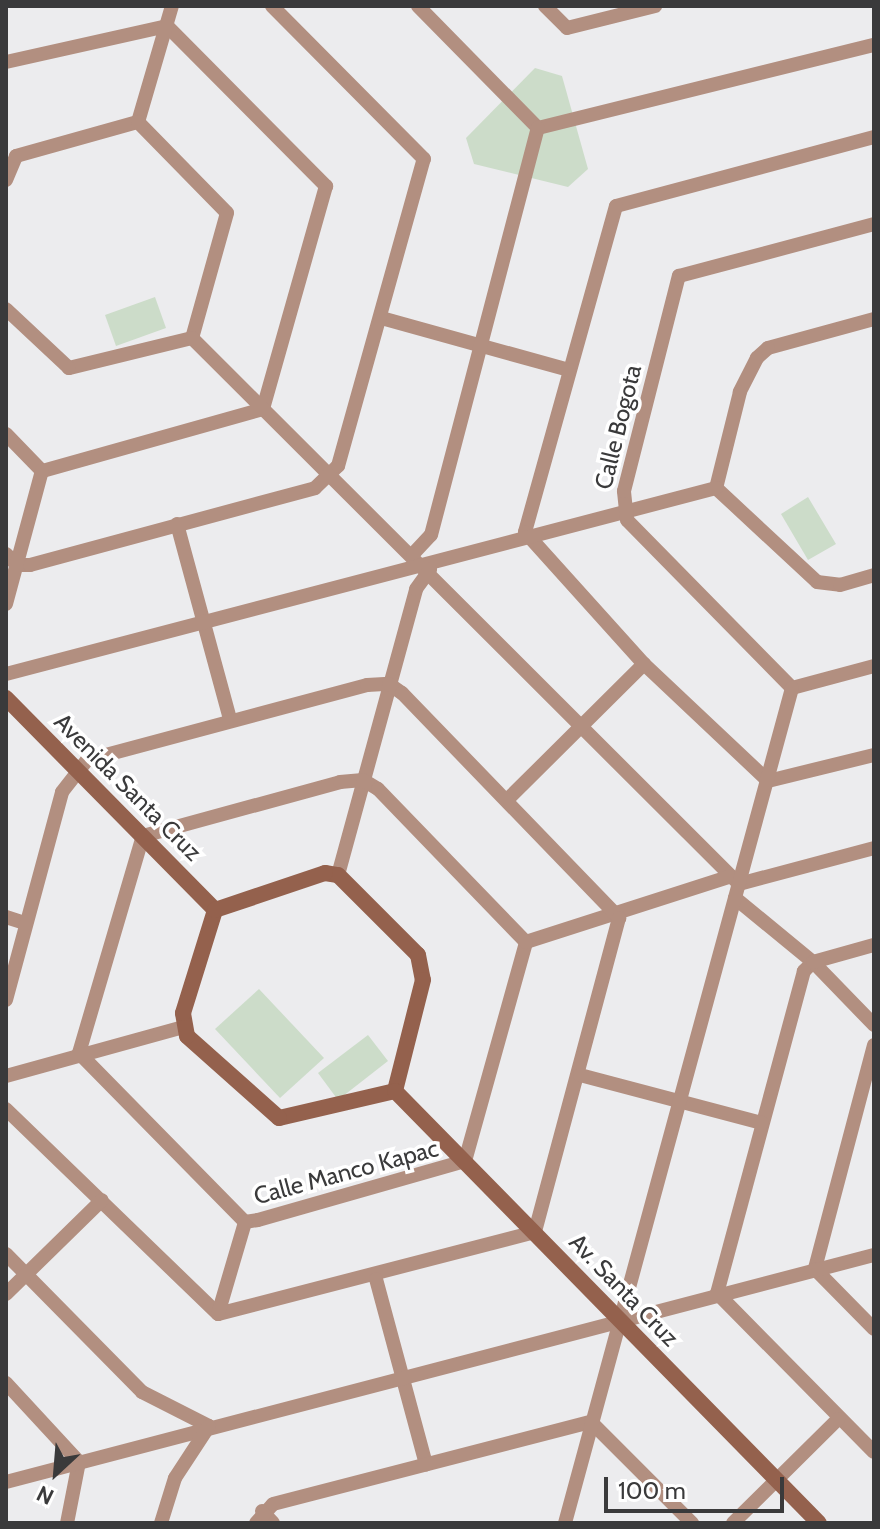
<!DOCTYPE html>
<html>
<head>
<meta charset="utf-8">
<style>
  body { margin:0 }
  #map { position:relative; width:880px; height:1529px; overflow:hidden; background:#ececee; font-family:Cabin,sans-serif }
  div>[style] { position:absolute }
  .green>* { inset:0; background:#ccdcc9 }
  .street>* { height:14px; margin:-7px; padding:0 7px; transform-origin:7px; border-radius:7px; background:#b28f80 }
  .secondary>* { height:16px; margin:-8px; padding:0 8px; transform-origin:8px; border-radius:8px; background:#94614d }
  span { translate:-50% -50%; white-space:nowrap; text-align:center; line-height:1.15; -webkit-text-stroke:7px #fff; paint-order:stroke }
  .street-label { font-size:24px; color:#3a3a3b }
  .frame { position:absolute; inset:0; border:8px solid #3a3a3b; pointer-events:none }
  .north { position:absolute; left:16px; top:1433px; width:80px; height:80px; -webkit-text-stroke:6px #fff; paint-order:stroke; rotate:206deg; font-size:22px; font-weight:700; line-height:32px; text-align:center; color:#3a3a3b }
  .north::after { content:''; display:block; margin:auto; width:28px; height:36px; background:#3a3a3b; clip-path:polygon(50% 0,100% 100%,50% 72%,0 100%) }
  .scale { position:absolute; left:604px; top:1477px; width:180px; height:36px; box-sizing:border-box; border:4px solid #3a3a3b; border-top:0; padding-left:10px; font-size:24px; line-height:28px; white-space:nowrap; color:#3a3a3b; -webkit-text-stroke:6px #fff; paint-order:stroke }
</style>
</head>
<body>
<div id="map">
  <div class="green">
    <div style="clip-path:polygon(535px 68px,562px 76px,588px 169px,568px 187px,474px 164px,466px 138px)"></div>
    <div style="clip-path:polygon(155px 297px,166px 328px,116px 346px,105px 315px)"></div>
    <div style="clip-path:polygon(808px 497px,836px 544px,808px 560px,781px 514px)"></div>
    <div style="clip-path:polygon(259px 989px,324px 1058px,280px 1098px,215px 1029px)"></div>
    <div style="clip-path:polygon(368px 1035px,388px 1061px,338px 1100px,318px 1073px)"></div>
  </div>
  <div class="street">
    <div style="left:418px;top:6px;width:171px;rotate:45.5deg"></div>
    <div style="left:538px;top:128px;width:346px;rotate:-13.9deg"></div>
    <div style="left:545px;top:6px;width:31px;rotate:45deg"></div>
    <div style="left:567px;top:28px;width:91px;rotate:-14deg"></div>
    <div style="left:6px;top:62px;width:165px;rotate:-12.6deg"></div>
    <div style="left:167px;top:26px;width:226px;rotate:45.2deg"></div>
    <div style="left:326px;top:186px;width:232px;rotate:105.8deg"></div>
    <div style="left:263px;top:409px;width:230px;rotate:164.3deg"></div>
    <div style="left:138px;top:122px;width:121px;rotate:-73.7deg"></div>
    <div style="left:874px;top:137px;width:267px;rotate:165deg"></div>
    <div style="left:616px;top:206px;width:338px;rotate:105.6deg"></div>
    <div style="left:525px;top:532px;width:178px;rotate:48deg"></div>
    <div style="left:644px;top:664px;width:170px;rotate:43.3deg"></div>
    <div style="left:768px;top:781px;width:109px;rotate:-13.8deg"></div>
    <div style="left:6px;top:180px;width:26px;rotate:-67deg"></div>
    <div style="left:16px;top:156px;width:127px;rotate:-15.6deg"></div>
    <div style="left:138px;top:122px;width:127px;rotate:45.6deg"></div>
    <div style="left:227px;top:213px;width:130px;rotate:105.6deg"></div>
    <div style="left:192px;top:338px;width:127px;rotate:166.3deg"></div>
    <div style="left:69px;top:368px;width:86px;rotate:-136.9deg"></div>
    <div style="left:385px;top:319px;width:191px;rotate:15.5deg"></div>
    <div style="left:874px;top:319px;width:110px;rotate:164.7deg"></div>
    <div style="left:768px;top:348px;width:15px;rotate:138deg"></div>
    <div style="left:757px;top:358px;width:38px;rotate:117deg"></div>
    <div style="left:740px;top:392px;width:99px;rotate:104deg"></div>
    <div style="left:716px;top:488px;width:138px;rotate:42.9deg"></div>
    <div style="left:817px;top:582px;width:23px;rotate:7deg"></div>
    <div style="left:840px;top:585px;width:35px;rotate:-16deg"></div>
    <div style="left:192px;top:338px;width:773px;rotate:44.95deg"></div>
    <div style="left:739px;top:884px;width:140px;rotate:-14.9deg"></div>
    <div style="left:6px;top:434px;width:52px;rotate:45.8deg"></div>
    <div style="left:177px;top:524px;width:202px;rotate:74.8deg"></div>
    <div style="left:6px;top:554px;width:16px;rotate:45deg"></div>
    <div style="left:17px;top:565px;width:13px"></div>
    <div style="left:30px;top:565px;width:295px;rotate:-15.1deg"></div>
    <div style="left:315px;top:488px;width:32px;rotate:-44deg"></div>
    <div style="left:338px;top:466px;width:319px;rotate:-74.4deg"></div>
    <div style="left:424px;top:159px;width:216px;rotate:-134.8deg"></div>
    <div style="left:413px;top:554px;width:26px;rotate:-47deg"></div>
    <div style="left:431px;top:535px;width:421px;rotate:-75.3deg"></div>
    <div style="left:6px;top:604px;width:138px;rotate:-74.9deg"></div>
    <div style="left:6px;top:674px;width:734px;rotate:-14.68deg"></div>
    <div style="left:792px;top:688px;width:235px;rotate:-134.5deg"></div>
    <div style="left:627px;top:520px;width:29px;rotate:-96deg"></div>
    <div style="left:624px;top:491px;width:222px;rotate:-75.7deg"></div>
    <div style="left:679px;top:276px;width:202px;rotate:-14.9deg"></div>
    <div style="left:792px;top:688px;width:85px;rotate:-15deg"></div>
    <div style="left:510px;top:797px;width:189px;rotate:-44.8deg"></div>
    <div style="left:338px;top:875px;width:296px;rotate:-74.7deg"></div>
    <div style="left:416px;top:589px;width:24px;rotate:-54deg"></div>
    <div style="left:735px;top:898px;width:101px;rotate:39.4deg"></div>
    <div style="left:813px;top:962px;width:88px;rotate:45.9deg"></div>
    <div style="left:6px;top:917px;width:20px;rotate:18deg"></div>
    <div style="left:526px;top:942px;width:215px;rotate:-17.8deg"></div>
    <div style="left:813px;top:962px;width:13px;rotate:135deg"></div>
    <div style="left:804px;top:971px;width:334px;rotate:105.1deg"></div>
    <div style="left:717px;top:1293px;width:223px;rotate:45.4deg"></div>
    <div style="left:813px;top:962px;width:63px;rotate:-15.6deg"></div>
    <div style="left:6px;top:1000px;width:215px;rotate:-74.9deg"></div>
    <div style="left:62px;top:792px;width:41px;rotate:-52deg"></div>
    <div style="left:87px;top:760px;width:290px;rotate:-15deg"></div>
    <div style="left:367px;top:685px;width:22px;rotate:-3deg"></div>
    <div style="left:389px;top:684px;width:16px;rotate:35deg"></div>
    <div style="left:402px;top:693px;width:313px;rotate:46deg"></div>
    <div style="left:619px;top:918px;width:325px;rotate:105deg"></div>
    <div style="left:535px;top:1232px;width:327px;rotate:165.5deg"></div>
    <div style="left:218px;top:1314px;width:295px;rotate:-136deg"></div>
    <div style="left:874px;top:1045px;width:232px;rotate:104.8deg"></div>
    <div style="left:815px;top:1269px;width:84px;rotate:45.5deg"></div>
    <div style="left:79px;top:1053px;width:237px;rotate:45.5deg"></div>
    <div style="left:245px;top:1222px;width:13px;rotate:-9deg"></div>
    <div style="left:258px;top:1220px;width:215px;rotate:-15.9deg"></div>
    <div style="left:465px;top:1161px;width:227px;rotate:-74.4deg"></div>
    <div style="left:79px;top:1053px;width:226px;rotate:-73.6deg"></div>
    <div style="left:143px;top:836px;width:204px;rotate:-15.3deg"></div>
    <div style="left:340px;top:782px;width:23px;rotate:-5deg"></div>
    <div style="left:363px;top:780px;width:17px;rotate:31deg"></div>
    <div style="left:378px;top:789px;width:213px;rotate:46deg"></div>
    <div style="left:580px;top:1075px;width:188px;rotate:14.8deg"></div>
    <div style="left:6px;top:1076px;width:185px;rotate:-15.4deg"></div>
    <div style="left:6px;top:1254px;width:194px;rotate:45.4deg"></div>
    <div style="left:142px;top:1392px;width:75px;rotate:26.9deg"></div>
    <div style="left:376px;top:1279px;width:192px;rotate:74.9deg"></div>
    <div style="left:6px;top:1294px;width:134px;rotate:-44.4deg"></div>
    <div style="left:218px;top:1314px;width:96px;rotate:-73.6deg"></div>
    <div style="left:6px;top:1383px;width:108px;rotate:47.3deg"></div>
    <div style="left:79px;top:1462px;width:62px;rotate:101.1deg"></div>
    <div style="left:6px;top:1482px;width:897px;rotate:-14.66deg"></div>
    <div style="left:262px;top:1511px;width:16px;rotate:47deg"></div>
    <div style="left:161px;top:1523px;width:47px;rotate:-72.7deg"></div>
    <div style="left:175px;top:1478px;width:62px;rotate:-56.8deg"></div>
    <div style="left:256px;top:1523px;width:25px;rotate:-48deg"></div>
    <div style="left:273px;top:1504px;width:328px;rotate:-14.5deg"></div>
    <div style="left:591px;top:1422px;width:143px;rotate:45deg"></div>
    <div style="left:565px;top:1523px;width:865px;rotate:-74.79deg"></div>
    <div style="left:733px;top:1523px;width:148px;rotate:-44.7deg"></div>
  </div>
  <div class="secondary">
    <div style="left:6px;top:698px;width:298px;rotate:45.4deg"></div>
    <div style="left:325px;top:873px;width:13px;rotate:9deg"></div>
    <div style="left:338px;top:875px;width:113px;rotate:45deg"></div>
    <div style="left:418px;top:955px;width:25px;rotate:79deg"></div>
    <div style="left:423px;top:980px;width:114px;rotate:104.2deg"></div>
    <div style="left:395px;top:1091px;width:119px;rotate:166.9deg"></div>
    <div style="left:279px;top:1118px;width:123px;rotate:-138.3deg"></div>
    <div style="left:187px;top:1036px;width:23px;rotate:-100deg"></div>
    <div style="left:183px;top:1013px;width:108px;rotate:-72.7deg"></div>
    <div style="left:215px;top:910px;width:116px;rotate:-18.6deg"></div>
    <div style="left:395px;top:1091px;width:605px;rotate:45.54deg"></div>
  </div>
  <div class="street-label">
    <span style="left:618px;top:427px;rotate:-76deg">Calle Bogota</span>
    <span style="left:128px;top:787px;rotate:45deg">Avenida Santa Cruz</span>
    <span style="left:346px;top:1172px;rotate:-15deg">Calle Manco Kapac</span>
    <span style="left:624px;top:1290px;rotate:46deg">Av. Santa Cruz</span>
  </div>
  <div class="frame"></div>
  <div class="north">N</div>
  <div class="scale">100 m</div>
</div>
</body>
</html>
